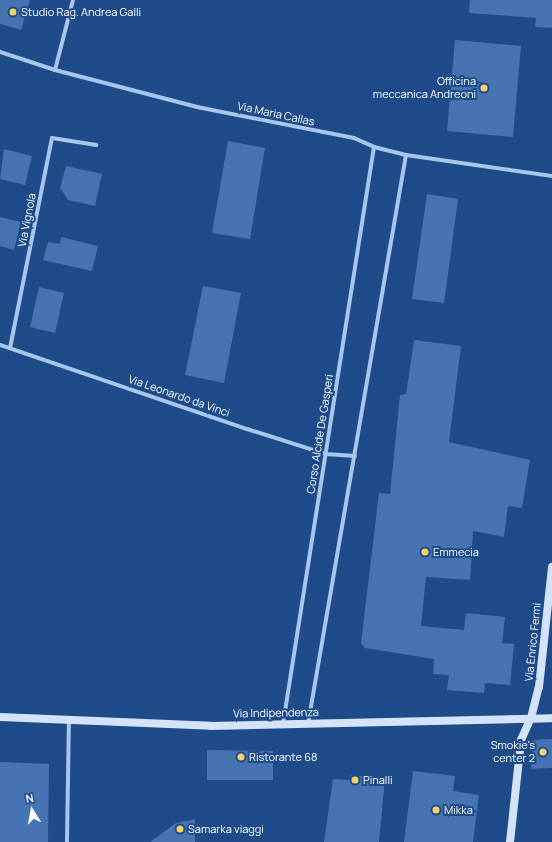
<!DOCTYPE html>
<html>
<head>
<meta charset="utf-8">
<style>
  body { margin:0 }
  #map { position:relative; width:552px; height:842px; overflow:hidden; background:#1e4b89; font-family:Manrope,sans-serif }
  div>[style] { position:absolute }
  .building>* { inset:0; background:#4674b2 }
  .street>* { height:4px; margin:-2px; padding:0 2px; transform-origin:2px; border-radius:2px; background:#a8c5eb }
  .secondary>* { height:8px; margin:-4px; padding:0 4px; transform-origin:4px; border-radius:4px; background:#d4e3f9 }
  .dots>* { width:11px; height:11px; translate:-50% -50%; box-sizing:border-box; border:2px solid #1e4b89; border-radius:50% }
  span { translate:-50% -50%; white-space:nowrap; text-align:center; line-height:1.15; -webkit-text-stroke:4px #1e4b89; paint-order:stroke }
  .poi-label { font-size:11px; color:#fff }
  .left { translate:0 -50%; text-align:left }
  .right { translate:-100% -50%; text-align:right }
  .street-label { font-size:11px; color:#fff }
  .north { position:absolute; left:12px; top:790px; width:40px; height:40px; -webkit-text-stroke:3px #1e4b89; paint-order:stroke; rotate:349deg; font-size:11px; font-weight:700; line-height:16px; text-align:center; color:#fff }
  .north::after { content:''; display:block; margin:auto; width:14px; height:18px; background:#fff; clip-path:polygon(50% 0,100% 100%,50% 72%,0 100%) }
</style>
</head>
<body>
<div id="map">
  <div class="building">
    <div style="clip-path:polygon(0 0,30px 0,21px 30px,0 24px)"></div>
    <div style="clip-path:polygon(470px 0,552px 0,552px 28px,535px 27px,536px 18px,469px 13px)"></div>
    <div style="clip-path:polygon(455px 40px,521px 46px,513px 137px,447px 131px)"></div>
    <div style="clip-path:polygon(228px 141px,265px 148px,250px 239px,212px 233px)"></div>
    <div style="clip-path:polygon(4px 149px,32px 156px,25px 185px,0 179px)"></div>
    <div style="clip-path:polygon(66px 166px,102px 174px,95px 206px,68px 200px,60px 188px)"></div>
    <div style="clip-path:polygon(427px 194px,458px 199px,444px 303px,412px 299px)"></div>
    <div style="clip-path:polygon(0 217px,21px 222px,14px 250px,0 246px)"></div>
    <div style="clip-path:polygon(61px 237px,98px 246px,92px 271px,43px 260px,48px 242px,60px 244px)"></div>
    <div style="clip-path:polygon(203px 286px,241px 293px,224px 383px,185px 375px)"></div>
    <div style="clip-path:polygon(39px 287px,64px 293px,55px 333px,30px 327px)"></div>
    <div style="clip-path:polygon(414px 340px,461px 346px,449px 442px,530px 460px,522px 508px,508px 506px,504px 537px,473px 531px,470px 580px,426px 577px,421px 626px,464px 630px,466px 613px,505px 617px,502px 643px,514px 644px,510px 685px,485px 683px,484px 693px,447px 690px,449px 675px,433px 674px,434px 659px,365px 648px,361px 643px,379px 493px,390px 494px,400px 395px,406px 394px)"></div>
    <div style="clip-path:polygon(552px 739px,552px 768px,531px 769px,534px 740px)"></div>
    <div style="clip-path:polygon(207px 750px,273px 751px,273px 780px,207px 780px)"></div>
    <div style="clip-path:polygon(0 762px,49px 764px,48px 842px,0 842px)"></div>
    <div style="clip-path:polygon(413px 771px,455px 776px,453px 791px,479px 795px,473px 842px,404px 842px)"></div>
    <div style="clip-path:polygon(351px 775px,385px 779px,379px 842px,324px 842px,333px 779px,351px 780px)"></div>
    <div style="clip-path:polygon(195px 819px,195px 842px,150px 842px,176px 823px)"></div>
  </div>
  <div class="street">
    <div style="left:0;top:52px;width:58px;rotate:18.1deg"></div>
    <div style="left:55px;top:70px;width:147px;rotate:14.6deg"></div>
    <div style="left:197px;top:107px;width:160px;rotate:11.2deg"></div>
    <div style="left:354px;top:138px;width:22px;rotate:24deg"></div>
    <div style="left:374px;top:147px;width:33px;rotate:14deg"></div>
    <div style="left:406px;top:155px;width:148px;rotate:8.2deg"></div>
    <div style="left:55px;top:70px;width:72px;rotate:-75.6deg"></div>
    <div style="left:0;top:345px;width:261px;rotate:18.8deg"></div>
    <div style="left:247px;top:429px;width:83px;rotate:17.6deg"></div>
    <div style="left:326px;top:454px;width:29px;rotate:4deg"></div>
    <div style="left:10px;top:348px;width:214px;rotate:-78.7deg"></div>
    <div style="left:52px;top:138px;width:45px;rotate:9deg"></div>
    <div style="left:283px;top:724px;width:584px;rotate:-81.04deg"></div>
    <div style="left:308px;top:724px;width:577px;rotate:-80.23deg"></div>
    <div style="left:67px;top:842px;width:121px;rotate:-89.1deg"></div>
  </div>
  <div class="secondary">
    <div style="left:0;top:717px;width:211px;rotate:2.4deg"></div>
    <div style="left:211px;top:726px;width:341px;rotate:-1.3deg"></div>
    <div style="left:510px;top:842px;width:103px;rotate:-83.8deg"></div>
    <div style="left:521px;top:740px;width:24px;rotate:-66deg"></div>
    <div style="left:531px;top:718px;width:32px;rotate:-76deg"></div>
    <div style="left:539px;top:687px;width:121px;rotate:-83.8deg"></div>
  </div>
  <div class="dots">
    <div style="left:13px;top:12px;background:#fad367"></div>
    <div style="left:484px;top:88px;background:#fad367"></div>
    <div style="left:425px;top:552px;background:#fad367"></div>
    <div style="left:543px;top:752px;background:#fad367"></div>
    <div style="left:241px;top:757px;background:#fad367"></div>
    <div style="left:355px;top:780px;background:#fad367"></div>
    <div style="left:436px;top:810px;background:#fad367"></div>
    <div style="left:180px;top:829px;background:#fad367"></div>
  </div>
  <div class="poi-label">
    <span class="left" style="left:21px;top:12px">Studio Rag. Andrea Galli</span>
    <span class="right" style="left:476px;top:88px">Officina<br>meccanica Andreoni</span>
    <span class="left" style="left:433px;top:552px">Emmecia</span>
    <span class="right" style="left:535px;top:752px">Smokie's<br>center 2</span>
    <span class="left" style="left:249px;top:757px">Ristorante 68</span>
    <span class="left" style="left:363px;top:780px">Pinalli</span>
    <span class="left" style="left:444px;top:810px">Mikka</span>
    <span class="left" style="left:188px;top:829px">Samarka viaggi</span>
  </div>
  <div class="street-label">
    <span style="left:276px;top:114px;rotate:12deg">Via Maria Callas</span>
    <span style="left:27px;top:220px;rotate:-79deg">Via Vignola</span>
    <span style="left:179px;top:396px;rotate:19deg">Via Leonardo da Vinci</span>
    <span style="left:320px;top:434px;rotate:-81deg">Corso Alcide De Gasperi</span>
    <span style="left:533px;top:642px;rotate:-84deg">Via Enrico Fermi</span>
    <span style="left:276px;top:713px;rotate:-1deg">Via Indipendenza</span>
  </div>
  <div class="north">N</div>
</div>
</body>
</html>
